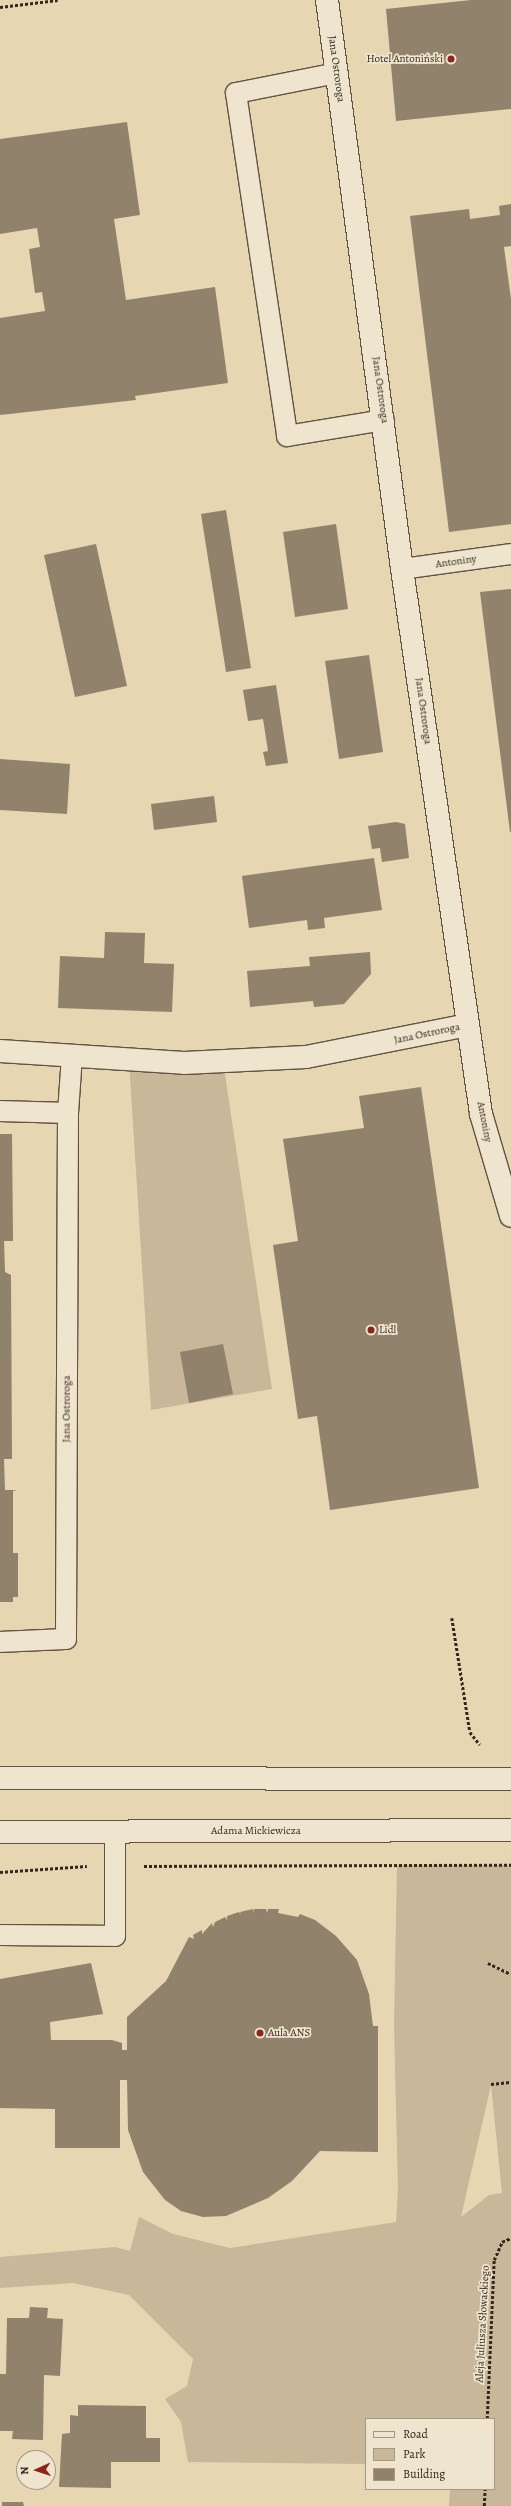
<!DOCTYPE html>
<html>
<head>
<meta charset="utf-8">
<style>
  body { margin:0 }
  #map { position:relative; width:511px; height:2506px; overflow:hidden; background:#e6d6b2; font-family:Alegreya,serif }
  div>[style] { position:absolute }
  .green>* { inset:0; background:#c8b899 }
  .building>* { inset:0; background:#90826b }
  .path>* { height:2.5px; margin-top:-1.25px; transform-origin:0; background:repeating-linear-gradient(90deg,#33271f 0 3px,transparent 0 5px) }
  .roads { filter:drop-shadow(1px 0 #605344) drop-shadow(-1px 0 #605344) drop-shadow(0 1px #605344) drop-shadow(0 -1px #605344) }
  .lane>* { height:20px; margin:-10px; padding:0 10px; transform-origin:10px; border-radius:10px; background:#efe4cd }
  .street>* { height:22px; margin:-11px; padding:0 11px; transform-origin:11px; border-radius:11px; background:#efe4cd }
  .secondary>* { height:22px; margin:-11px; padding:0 11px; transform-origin:11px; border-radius:11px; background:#efe4cd }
  .dots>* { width:11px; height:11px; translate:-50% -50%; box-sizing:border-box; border:2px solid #efe4cd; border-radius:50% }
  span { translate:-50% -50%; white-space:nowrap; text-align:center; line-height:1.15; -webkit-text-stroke:3.5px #efe4cd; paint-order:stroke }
  .poi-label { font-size:11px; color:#33271f }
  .right { translate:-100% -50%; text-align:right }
  .left { translate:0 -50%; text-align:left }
  .street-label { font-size:11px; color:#33271f }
  .legend { position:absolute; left:365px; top:2418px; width:130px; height:72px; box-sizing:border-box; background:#efe4cd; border:1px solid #a49887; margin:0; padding:5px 7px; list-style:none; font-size:12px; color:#33271f }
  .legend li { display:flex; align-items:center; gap:8px; height:20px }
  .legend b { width:20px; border:1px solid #a49887 }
  .north { position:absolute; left:16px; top:2450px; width:40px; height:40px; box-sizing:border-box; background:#efe4cd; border:1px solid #a49887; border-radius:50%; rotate:267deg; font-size:11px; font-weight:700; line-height:16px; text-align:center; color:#33271f }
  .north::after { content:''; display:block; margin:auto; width:14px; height:18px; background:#8f2418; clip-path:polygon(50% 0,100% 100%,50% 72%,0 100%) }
</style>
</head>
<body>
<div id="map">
  <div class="green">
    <div style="clip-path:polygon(129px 1060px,223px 1061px,272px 1389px,151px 1410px)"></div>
    <div style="clip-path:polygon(evenodd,397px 1865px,511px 1865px,511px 2506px,449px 2506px,450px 2489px,494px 2489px,494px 2419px,366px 2419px,366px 2464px,188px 2462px,181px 2422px,165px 2399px,187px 2386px,193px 2359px,129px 2295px,73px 2283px,0 2288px,0 2257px,115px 2247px,130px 2251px,139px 2217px,173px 2234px,230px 2248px,396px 2222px,398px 2190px,394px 2024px,397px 1865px,491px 2085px,502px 2193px,489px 2195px,461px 2217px,491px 2085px)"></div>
  </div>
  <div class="building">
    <div style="clip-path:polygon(471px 0,511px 0,511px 109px,396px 121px,386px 9px)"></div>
    <div style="clip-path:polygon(127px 122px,140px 215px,114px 219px,126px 300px,215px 287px,228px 383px,135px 396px,136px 400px,0 415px,0 318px,45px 311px,42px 292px,35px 293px,29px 249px,40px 247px,37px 228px,0 234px,0 139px)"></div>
    <div style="clip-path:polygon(511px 204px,511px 246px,504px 247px,511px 299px,511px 524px,449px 532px,410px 216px,469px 209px,470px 219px,500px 215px,499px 206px)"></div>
    <div style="clip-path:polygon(226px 510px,251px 668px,226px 672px,201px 514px)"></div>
    <div style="clip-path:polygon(336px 524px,348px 609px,295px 617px,283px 532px)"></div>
    <div style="clip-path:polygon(96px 544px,127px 686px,75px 697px,44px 555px)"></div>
    <div style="clip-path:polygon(511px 589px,511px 832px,510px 832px,480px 592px)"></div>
    <div style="clip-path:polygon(369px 655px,383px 752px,339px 759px,325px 661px)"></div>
    <div style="clip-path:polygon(276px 685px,288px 763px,266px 766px,263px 752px,268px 751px,263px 719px,248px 721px,243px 690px)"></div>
    <div style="clip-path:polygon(0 759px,70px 764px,67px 814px,0 810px)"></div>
    <div style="clip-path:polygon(214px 796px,217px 822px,154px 830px,151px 804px)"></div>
    <div style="clip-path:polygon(396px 822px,405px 824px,409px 858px,382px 862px,380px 848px,372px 849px,368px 826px)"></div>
    <div style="clip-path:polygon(374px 858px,382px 910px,324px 918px,325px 928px,308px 930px,307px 920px,249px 928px,242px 876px)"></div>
    <div style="clip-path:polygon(105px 932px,145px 933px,144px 963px,174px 964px,172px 1012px,58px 1008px,60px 956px,104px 958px)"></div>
    <div style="clip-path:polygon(370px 952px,371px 974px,344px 1004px,314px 1007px,313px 1001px,250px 1007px,247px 971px,310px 966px,309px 957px)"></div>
    <div style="clip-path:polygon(421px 1087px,479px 1488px,330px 1510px,317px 1416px,298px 1419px,273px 1245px,298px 1241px,283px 1139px,364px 1128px,359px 1096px)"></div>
    <div style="clip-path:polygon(0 1134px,12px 1134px,13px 1241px,4px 1241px,5px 1272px,11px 1275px,12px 1459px,4px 1459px,5px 1490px,17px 1490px,13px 1491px,13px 1553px,18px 1553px,18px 1597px,13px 1597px,13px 1602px,0 1602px)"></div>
    <div style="clip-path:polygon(223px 1344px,233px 1394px,189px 1403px,180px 1352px)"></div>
    <div style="clip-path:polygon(253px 1909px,253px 1913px,254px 1909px,266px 1909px,267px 1913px,268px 1909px,279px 1909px,278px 1913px,298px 1917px,300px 1914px,315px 1920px,336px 1936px,357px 1960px,369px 1994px,373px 2026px,378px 2026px,378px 2152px,320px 2151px,292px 2181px,268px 2198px,226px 2216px,203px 2217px,181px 2211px,165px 2200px,143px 2172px,128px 2130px,127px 2080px,120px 2080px,120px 2148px,55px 2148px,55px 2109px,0 2108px,0 1979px,91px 1963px,103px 2014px,50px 2022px,51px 2040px,112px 2040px,122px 2043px,122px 2050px,127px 2050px,127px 2017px,166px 1981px,189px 1937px,194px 1939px,193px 1935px,202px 1930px,202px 1934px,212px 1923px,213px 1927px,215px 1922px,225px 1917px,227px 1920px,227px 1916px,239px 1912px,241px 1915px,240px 1912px)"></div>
    <div style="clip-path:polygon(30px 2307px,48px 2308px,47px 2318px,63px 2319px,60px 2376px,44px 2375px,43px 2440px,12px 2439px,13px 2431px,0 2431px,0 2374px,6px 2374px,7px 2318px,29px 2318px)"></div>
    <div style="clip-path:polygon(78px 2405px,146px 2406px,146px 2438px,160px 2438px,160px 2462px,111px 2462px,111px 2488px,59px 2487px,62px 2434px,70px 2433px,70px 2415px,78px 2416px)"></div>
    <div style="clip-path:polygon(2px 2502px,23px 2502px,24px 2506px,2px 2506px)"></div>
  </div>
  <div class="path">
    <div style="left:0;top:7px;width:58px;rotate:-6.9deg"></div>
    <div style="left:452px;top:1618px;width:115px;rotate:81deg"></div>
    <div style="left:470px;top:1732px;width:16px;rotate:52deg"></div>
    <div style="left:144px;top:1866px;width:367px;rotate:-0.2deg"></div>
    <div style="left:0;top:1872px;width:87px;rotate:-3.9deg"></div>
    <div style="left:488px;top:1963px;width:25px;rotate:26deg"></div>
    <div style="left:491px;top:2084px;width:20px;rotate:-6deg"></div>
    <div style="left:487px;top:2419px;width:159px;rotate:-87.5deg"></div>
    <div style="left:494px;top:2260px;width:20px;rotate:-66deg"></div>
    <div style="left:502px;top:2242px;width:10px;rotate:-24deg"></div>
    <div style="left:484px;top:2506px;width:17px;rotate:-87deg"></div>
  </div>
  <div class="roads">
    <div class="lane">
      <div style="left:337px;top:73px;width:103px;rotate:168.8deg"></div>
      <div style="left:236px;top:93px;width:347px;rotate:81.5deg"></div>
      <div style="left:287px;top:436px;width:98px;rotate:-9.4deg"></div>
      <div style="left:402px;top:569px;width:110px;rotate:-7.8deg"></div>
      <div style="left:0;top:1111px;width:68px;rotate:1.7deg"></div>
      <div style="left:68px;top:1113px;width:526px;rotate:90.22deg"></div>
      <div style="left:66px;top:1639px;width:66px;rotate:177.4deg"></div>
      <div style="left:68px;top:1113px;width:57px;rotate:-86deg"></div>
      <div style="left:0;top:1935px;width:115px;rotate:0.5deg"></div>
      <div style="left:115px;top:1936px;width:104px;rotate:-90deg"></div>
    </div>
    <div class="street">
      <div style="left:327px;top:0;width:574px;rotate:82.49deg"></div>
      <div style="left:402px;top:569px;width:551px;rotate:81.75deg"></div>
      <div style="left:481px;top:1114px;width:106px;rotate:73.6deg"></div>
      <div style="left:0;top:1051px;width:184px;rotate:3.7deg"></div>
      <div style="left:184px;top:1063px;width:122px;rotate:-2.8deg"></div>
      <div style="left:306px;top:1057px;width:165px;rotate:-11.2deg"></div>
    </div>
    <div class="secondary">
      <div style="left:0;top:1778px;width:511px;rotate:0.11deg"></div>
      <div style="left:0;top:1832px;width:511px;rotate:-0.22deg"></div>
    </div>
  </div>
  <div class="dots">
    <div style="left:451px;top:59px;background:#8f2418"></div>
    <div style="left:371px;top:1330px;background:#8f2418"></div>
    <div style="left:260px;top:2033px;background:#8f2418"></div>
  </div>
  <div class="poi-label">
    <span class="right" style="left:443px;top:59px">Hotel Antoniński</span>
    <span class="left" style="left:379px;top:1330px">Lidl</span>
    <span class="left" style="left:268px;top:2033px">Aula ANS</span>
  </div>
  <div class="street-label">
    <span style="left:336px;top:69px;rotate:82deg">Jana Ostroroga</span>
    <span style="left:380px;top:390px;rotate:82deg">Jana Ostroroga</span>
    <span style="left:456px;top:562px;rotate:-8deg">Antoniny</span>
    <span style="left:423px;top:711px;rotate:82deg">Jana Ostroroga</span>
    <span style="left:427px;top:1034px;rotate:-12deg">Jana Ostroroga</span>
    <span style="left:484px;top:1122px;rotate:79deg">Antoniny</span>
    <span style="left:67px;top:1409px;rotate:-90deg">Jana Ostroroga</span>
    <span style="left:256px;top:1831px">Adama Mickiewicza</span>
    <span style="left:483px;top:2324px;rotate:-87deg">Aleja Juliusza Słowackiego</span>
  </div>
  <ul class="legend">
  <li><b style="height:5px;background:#efe4cd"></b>Road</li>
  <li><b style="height:11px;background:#c8b899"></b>Park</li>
  <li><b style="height:11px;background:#90826b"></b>Building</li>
  </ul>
  <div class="north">N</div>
</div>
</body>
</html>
